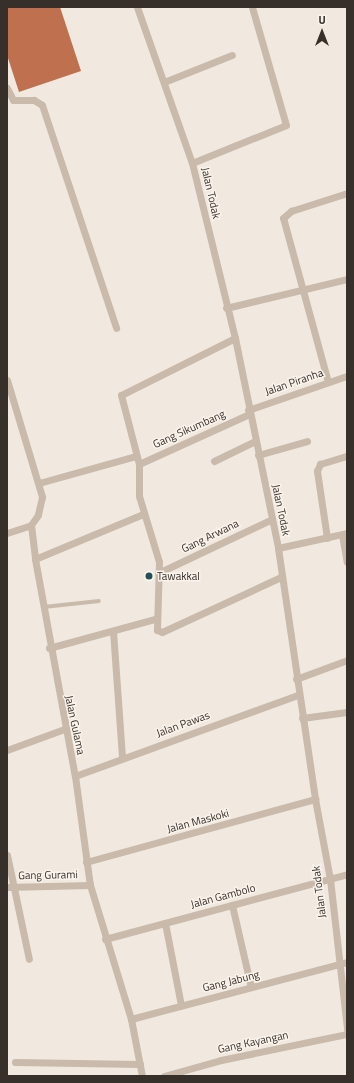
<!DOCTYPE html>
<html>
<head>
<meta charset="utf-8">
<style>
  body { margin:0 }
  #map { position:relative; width:354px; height:1083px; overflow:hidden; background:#f1e9df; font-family:"Titillium Web",sans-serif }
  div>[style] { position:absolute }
  .building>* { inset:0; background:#bf704f }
  .service>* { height:3.5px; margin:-1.75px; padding:0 1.75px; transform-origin:1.75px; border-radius:1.75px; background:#c9baab }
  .minor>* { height:7px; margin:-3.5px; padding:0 3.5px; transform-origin:3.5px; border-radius:3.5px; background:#c9baab }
  .dots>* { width:11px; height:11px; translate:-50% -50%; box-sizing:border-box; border:2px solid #f9f3eb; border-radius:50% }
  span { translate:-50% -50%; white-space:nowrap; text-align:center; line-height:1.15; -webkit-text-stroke:3px #f9f3eb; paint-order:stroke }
  .street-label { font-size:11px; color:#372f2a }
  .poi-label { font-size:11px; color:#372f2a }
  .left { translate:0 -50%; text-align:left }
  .frame { position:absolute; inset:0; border:8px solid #372f2a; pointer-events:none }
  .north { position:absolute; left:302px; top:12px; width:40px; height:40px; -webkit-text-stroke:3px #f9f3eb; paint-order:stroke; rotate:0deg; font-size:11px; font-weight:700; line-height:16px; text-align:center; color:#372f2a }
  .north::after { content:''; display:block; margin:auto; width:14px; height:18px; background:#372f2a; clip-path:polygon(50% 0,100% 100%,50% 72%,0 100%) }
</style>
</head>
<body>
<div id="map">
  <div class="building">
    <div style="clip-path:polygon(7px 7px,60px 7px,81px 71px,19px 92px,7px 55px)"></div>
  </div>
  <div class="service">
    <div style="left:44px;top:607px;width:55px;rotate:-6.2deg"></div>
  </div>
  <div class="minor">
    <div style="left:137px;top:7px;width:165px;rotate:70.6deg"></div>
    <div style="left:192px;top:163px;width:180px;rotate:76.2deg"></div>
    <div style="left:235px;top:338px;width:214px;rotate:78.4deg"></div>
    <div style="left:278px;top:548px;width:254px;rotate:81.6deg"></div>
    <div style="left:315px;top:799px;width:81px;rotate:79.4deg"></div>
    <div style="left:330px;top:879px;width:151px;rotate:83.5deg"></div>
    <div style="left:164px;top:82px;width:73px;rotate:-21.7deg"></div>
    <div style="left:7px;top:88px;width:13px;rotate:63deg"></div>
    <div style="left:13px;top:100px;width:21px"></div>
    <div style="left:34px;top:100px;width:9px;rotate:32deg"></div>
    <div style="left:42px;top:105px;width:235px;rotate:71.6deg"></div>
    <div style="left:192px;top:163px;width:101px;rotate:-22deg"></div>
    <div style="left:286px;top:125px;width:123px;rotate:-106.1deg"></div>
    <div style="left:226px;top:308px;width:124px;rotate:-13.5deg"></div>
    <div style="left:235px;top:338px;width:127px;rotate:153.4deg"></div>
    <div style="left:121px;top:395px;width:71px;rotate:75.4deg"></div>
    <div style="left:139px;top:464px;width:32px;rotate:90deg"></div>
    <div style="left:139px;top:496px;width:69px;rotate:73.1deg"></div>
    <div style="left:159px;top:562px;width:68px;rotate:91.7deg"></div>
    <div style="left:157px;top:630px;width:5px;rotate:22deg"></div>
    <div style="left:162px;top:632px;width:131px;rotate:-24.8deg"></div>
    <div style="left:7px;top:380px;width:122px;rotate:73.3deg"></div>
    <div style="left:42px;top:497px;width:18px;rotate:103deg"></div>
    <div style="left:38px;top:515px;width:12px;rotate:125deg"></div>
    <div style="left:31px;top:525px;width:34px;rotate:83deg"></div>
    <div style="left:35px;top:559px;width:221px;rotate:79.6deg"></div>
    <div style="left:75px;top:776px;width:110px;rotate:82.2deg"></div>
    <div style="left:90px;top:885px;width:140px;rotate:73deg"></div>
    <div style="left:131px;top:1019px;width:58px;rotate:79.1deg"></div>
    <div style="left:328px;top:382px;width:170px;rotate:-105.3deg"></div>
    <div style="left:283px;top:218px;width:11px;rotate:-41deg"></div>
    <div style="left:291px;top:211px;width:59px;rotate:-17.8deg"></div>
    <div style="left:248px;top:410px;width:105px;rotate:-19deg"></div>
    <div style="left:258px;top:455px;width:51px;rotate:-15.9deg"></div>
    <div style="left:214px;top:461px;width:46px;rotate:-26deg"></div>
    <div style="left:139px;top:464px;width:121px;rotate:-24.4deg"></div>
    <div style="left:39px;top:483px;width:101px;rotate:-15.6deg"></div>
    <div style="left:7px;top:533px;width:25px;rotate:-18deg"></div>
    <div style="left:342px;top:535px;width:27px;rotate:80deg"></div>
    <div style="left:327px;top:538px;width:68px;rotate:-98.5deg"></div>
    <div style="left:317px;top:471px;width:8px;rotate:-67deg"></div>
    <div style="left:320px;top:464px;width:28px;rotate:-17deg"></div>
    <div style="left:278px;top:548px;width:71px;rotate:-12.3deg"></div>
    <div style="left:35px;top:559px;width:117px;rotate:-22.6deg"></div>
    <div style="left:158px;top:573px;width:126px;rotate:-25.3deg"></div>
    <div style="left:113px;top:631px;width:127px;rotate:85.9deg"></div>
    <div style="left:49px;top:648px;width:110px;rotate:-15.3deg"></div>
    <div style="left:296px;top:679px;width:54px;rotate:-20.4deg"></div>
    <div style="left:302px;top:718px;width:45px;rotate:-7.6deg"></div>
    <div style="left:7px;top:750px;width:61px;rotate:-20.2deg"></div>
    <div style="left:75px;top:776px;width:237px;rotate:-20deg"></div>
    <div style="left:7px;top:855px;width:106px;rotate:78.1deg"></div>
    <div style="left:86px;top:862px;width:238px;rotate:-15.4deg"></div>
    <div style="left:7px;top:887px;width:83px;rotate:-1.4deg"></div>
    <div style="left:232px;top:905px;width:84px;rotate:77deg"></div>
    <div style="left:165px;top:923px;width:84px;rotate:79deg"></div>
    <div style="left:105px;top:939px;width:251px;rotate:-15deg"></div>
    <div style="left:131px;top:1019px;width:223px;rotate:-14.8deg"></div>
    <div style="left:15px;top:1062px;width:125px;rotate:0.9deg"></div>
    <div style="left:164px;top:1076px;width:59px;rotate:-15.7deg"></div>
    <div style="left:221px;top:1060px;width:129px;rotate:-11.7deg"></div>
  </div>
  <div class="dots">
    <div style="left:149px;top:576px;background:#225056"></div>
  </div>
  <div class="street-label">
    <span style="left:211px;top:193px;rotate:77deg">Jalan Todak</span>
    <span style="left:294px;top:382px;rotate:-19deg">Jalan Piranha</span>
    <span style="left:189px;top:429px;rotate:-24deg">Gang Sikumbang</span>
    <span style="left:281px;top:510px;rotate:78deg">Jalan Todak</span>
    <span style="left:210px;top:536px;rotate:-26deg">Gang Arwana</span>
    <span style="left:183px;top:724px;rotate:-20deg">Jalan Pawas</span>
    <span style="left:75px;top:725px;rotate:78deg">Jalan Gulama</span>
    <span style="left:198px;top:821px;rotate:-15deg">Jalan Maskoki</span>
    <span style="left:48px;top:875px;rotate:-1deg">Gang Gurami</span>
    <span style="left:319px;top:892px;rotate:-97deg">Jalan Todak</span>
    <span style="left:223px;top:896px;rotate:-15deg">Jalan Gambolo</span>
    <span style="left:231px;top:981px;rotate:-14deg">Gang Jabung</span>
    <span style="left:253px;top:1042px;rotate:-12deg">Gang Kayangan</span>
  </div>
  <div class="poi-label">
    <span class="left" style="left:157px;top:576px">Tawakkal</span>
  </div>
  <div class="frame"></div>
  <div class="north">U</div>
</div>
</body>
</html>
